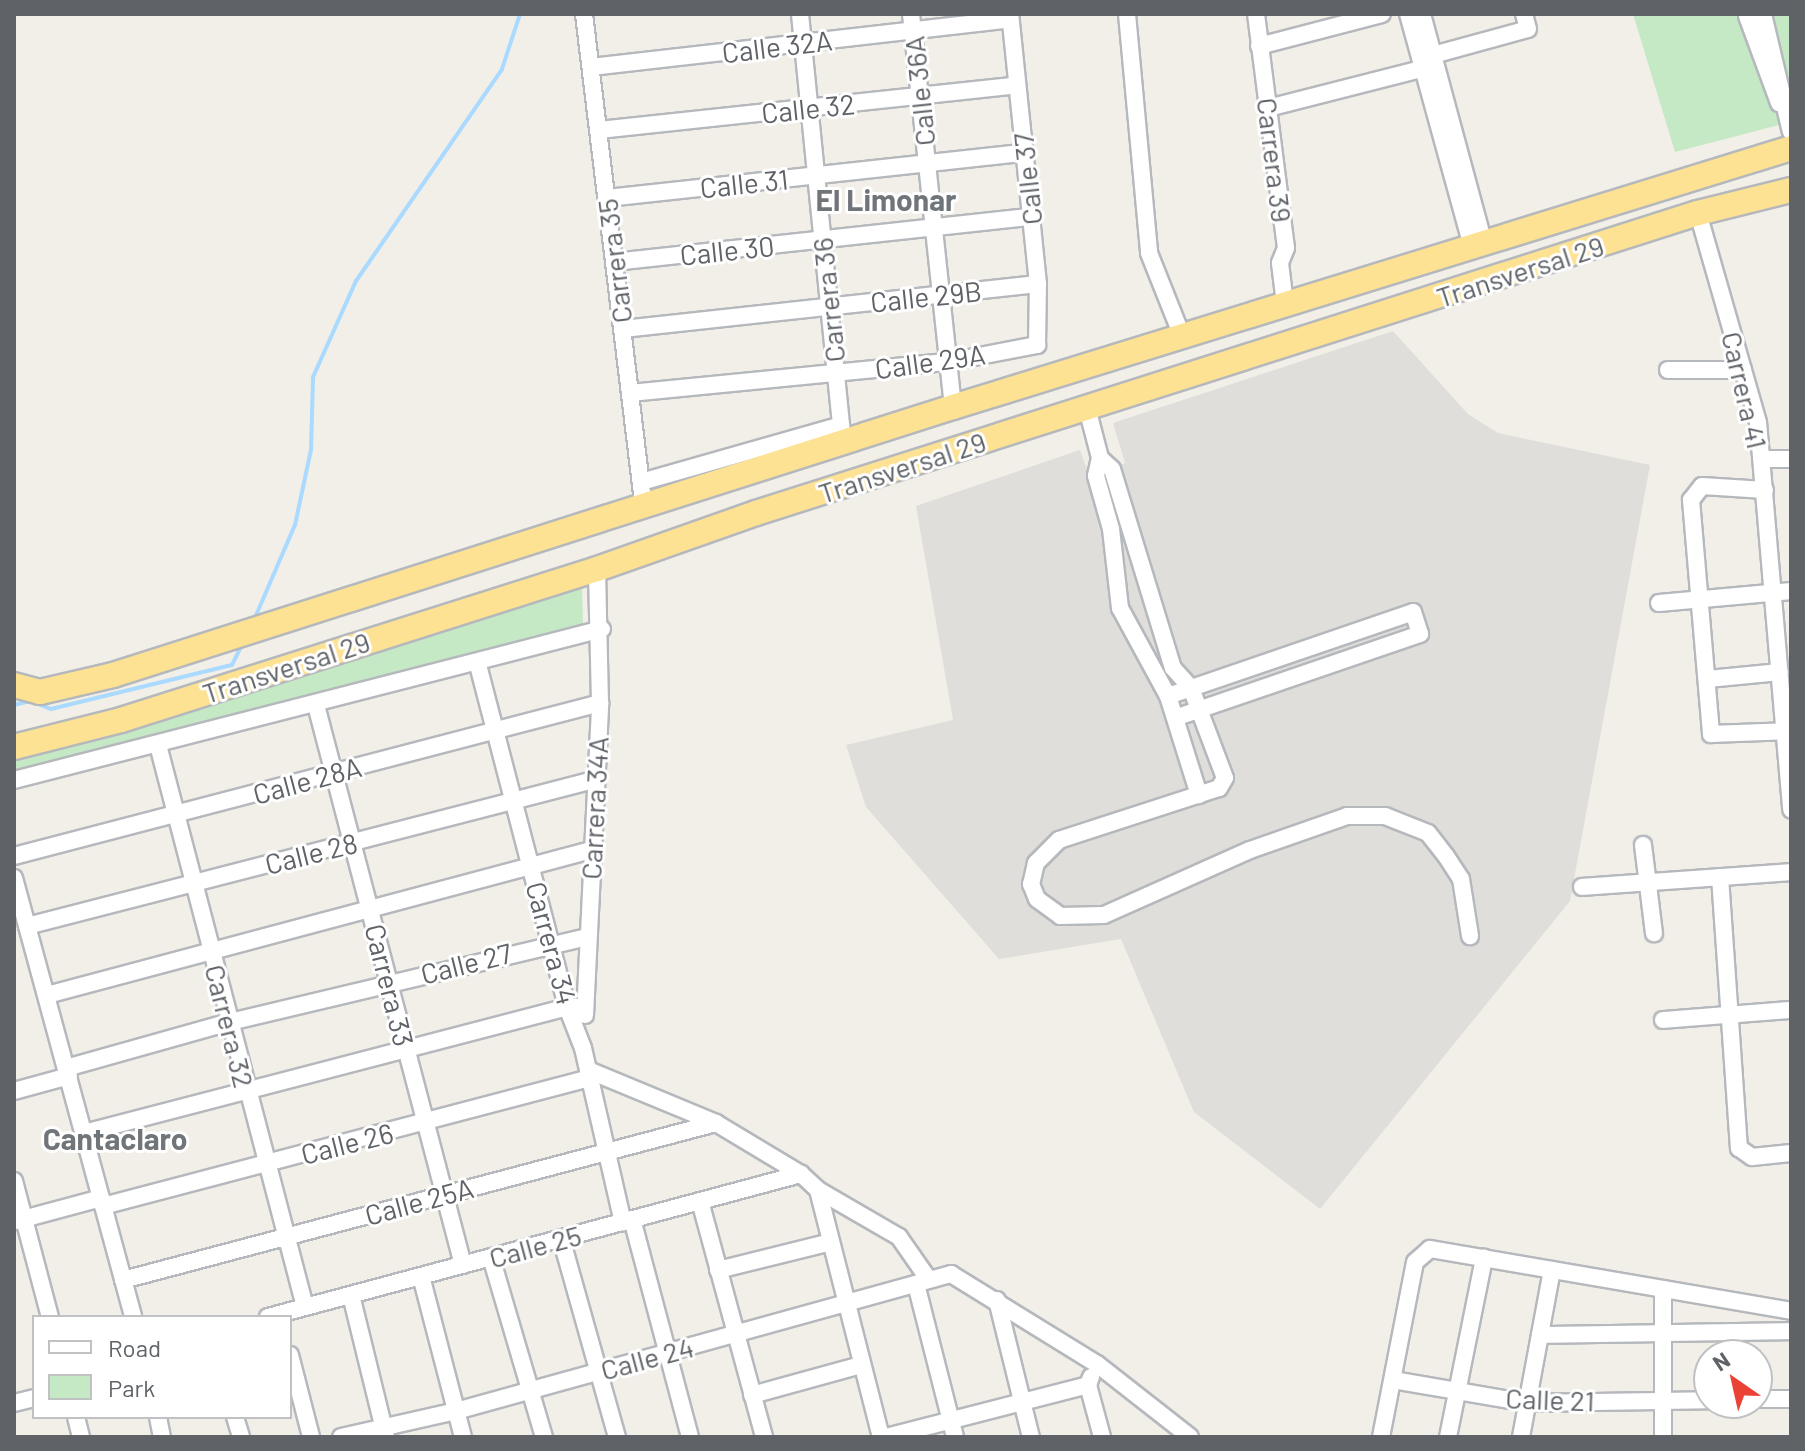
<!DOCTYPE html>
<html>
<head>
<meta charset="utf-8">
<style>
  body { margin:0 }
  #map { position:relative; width:1805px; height:1451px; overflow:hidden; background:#f1efe8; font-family:Barlow,sans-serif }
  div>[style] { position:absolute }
  .industrial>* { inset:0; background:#e0deda }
  .green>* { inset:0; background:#c5e8c5 }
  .stream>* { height:4px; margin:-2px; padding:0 2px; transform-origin:2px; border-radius:2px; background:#aadaff }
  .roads { filter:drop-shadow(2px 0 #b5b8bc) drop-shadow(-2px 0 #b5b8bc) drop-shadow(0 2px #b5b8bc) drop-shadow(0 -2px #b5b8bc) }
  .minor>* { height:16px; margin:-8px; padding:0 8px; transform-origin:8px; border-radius:8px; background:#fff }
  .highway>* { height:24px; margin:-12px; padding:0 12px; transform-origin:12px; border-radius:12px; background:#fde293 }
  span { translate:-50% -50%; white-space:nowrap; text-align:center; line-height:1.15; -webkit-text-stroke:6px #fff; paint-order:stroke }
  .street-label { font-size:28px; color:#5f6368 }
  .neighbourhood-label { font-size:30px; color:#70757a; font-weight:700 }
  .frame { position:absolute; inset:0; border:16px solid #5f6368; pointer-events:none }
  .legend { position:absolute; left:32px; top:1315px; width:260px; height:104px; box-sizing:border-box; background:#fff; border:2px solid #bfc1c3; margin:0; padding:10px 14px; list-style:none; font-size:24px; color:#5f6368 }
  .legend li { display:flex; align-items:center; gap:16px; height:40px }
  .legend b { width:40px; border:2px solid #bfc1c3 }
  .north { position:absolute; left:1693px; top:1339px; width:80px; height:80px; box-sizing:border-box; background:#fff; border:2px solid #bfc1c3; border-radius:50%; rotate:326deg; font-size:22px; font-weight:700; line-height:32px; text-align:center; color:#5f6368 }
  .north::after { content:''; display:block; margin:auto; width:28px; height:36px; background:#ea4335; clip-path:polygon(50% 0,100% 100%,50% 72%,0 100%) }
</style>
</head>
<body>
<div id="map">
  <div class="industrial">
    <div style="clip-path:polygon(1393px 331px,1468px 414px,1498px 433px,1650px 465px,1570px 901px,1320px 1209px,1194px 1112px,1121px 939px,999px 959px,866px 807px,846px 745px,953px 720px,916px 506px,1080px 450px,1090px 478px,1125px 463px,1113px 423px)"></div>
  </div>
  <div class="green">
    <div style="clip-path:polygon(1633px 14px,1791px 14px,1791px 122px,1675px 152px)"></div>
    <div style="clip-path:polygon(582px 588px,583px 625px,14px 778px,14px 759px,143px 728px)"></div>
  </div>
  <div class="stream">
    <div style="left:254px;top:620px;width:103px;rotate:-66.7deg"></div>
    <div style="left:295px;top:525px;width:77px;rotate:-78deg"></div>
    <div style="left:311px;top:450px;width:73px;rotate:-88.4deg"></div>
    <div style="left:313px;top:377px;width:105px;rotate:-65.9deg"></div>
    <div style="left:356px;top:281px;width:257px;rotate:-55.4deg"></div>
    <div style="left:502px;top:69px;width:58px;rotate:-71.9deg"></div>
    <div style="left:14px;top:705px;width:16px;rotate:-14deg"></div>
    <div style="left:30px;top:701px;width:22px;rotate:21deg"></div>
    <div style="left:51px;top:709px;width:186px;rotate:-13.7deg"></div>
    <div style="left:232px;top:665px;width:25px;rotate:-64deg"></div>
  </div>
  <div class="roads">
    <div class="minor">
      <div style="left:584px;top:14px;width:498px;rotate:83.1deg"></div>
      <div style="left:800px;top:14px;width:431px;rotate:84.3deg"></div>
      <div style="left:911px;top:14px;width:395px;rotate:83.9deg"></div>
      <div style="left:1127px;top:14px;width:240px;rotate:84.7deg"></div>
      <div style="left:1149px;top:253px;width:89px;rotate:68.3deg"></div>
      <div style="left:1256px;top:14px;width:236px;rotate:82.7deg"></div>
      <div style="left:1286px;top:248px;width:16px;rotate:112deg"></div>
      <div style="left:1280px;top:263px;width:41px;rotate:83deg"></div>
      <div style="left:1408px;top:14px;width:242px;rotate:74.6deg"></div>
      <div style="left:1422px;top:14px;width:237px;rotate:74.9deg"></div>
      <div style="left:1763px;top:14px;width:121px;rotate:76.7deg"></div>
      <div style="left:1747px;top:16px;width:93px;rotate:69.8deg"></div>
      <div style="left:1259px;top:46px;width:127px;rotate:-14.6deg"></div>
      <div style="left:1433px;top:55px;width:98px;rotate:-15.3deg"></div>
      <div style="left:1528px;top:29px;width:16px;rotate:-105deg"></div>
      <div style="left:591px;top:67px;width:422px;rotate:-6.5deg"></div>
      <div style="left:1268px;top:108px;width:158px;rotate:-14.3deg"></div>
      <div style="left:599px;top:130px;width:420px;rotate:-6.1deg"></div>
      <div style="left:607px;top:198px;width:419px;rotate:-6.2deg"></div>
      <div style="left:1698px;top:213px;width:217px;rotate:74deg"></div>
      <div style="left:1758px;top:422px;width:389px;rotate:85.1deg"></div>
      <div style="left:614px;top:262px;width:419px;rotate:-6.2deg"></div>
      <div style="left:623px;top:329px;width:417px;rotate:-6.2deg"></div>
      <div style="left:1668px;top:370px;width:75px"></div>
      <div style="left:630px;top:393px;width:320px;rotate:-5.6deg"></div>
      <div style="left:948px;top:362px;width:91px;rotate:-10.8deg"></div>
      <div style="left:1037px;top:345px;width:61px;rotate:-89.1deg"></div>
      <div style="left:1038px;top:284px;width:271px;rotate:-95.9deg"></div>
      <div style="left:1087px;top:408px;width:52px;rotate:75.4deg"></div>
      <div style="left:1100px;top:458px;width:18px;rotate:103deg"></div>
      <div style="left:1096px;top:476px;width:55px;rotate:74.2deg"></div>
      <div style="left:1111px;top:529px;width:80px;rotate:83.5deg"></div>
      <div style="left:1120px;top:608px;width:100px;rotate:61.4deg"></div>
      <div style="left:1168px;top:696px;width:104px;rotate:72.6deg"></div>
      <div style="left:1100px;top:458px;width:16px;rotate:43deg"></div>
      <div style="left:1112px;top:469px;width:208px;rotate:73deg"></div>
      <div style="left:1173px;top:668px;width:27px;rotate:48deg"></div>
      <div style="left:1191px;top:688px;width:96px;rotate:69.3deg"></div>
      <div style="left:1225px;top:778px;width:12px;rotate:121deg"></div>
      <div style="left:1219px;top:788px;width:168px;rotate:162deg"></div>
      <div style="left:1059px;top:840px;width:33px;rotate:135deg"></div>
      <div style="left:1036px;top:863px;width:22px;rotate:103deg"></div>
      <div style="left:1031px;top:884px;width:16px;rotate:68deg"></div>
      <div style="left:1037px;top:899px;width:29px;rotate:36deg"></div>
      <div style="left:1060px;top:916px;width:44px;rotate:-1.3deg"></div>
      <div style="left:1104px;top:915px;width:160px;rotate:-24deg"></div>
      <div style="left:1250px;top:850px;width:103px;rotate:-19.3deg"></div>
      <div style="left:1347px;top:816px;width:38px"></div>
      <div style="left:1385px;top:816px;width:46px;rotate:21.6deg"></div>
      <div style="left:1428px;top:833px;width:29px;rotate:52deg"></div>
      <div style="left:1446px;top:856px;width:27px;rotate:57deg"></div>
      <div style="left:1461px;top:879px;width:58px;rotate:81deg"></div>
      <div style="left:1762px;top:459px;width:29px"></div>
      <div style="left:641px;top:482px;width:208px;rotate:-15.9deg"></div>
      <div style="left:1765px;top:490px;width:63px;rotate:-176.4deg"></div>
      <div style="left:1702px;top:486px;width:18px;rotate:128deg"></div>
      <div style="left:1691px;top:500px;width:235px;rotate:85.1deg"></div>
      <div style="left:1711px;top:734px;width:80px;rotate:-2.1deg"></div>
      <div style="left:1659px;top:603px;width:133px;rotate:-5.2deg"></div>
      <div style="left:478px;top:665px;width:353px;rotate:75.4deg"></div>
      <div style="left:567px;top:1007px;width:44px;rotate:68.7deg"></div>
      <div style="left:583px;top:1048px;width:179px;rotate:77.1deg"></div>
      <div style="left:1708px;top:679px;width:72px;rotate:-5.6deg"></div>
      <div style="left:1168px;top:696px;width:259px;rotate:-18.9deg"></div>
      <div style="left:1413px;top:612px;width:23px;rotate:72deg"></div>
      <div style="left:1420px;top:634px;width:257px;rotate:161.1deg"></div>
      <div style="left:316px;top:705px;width:579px;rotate:75.29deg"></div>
      <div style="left:158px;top:745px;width:581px;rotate:75.34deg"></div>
      <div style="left:14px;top:780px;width:607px;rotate:-14.4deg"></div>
      <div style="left:1643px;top:845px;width:89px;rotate:82.9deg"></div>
      <div style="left:14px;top:856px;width:606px;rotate:-14.63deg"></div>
      <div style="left:1720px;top:877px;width:272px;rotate:86deg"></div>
      <div style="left:1739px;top:1148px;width:16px;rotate:35deg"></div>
      <div style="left:1752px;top:1157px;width:39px;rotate:-6deg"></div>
      <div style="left:14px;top:878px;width:455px;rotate:74.8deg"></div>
      <div style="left:1582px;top:887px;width:210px;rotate:-4.1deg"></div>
      <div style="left:27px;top:926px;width:585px;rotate:-14.44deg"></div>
      <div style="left:47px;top:995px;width:563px;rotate:-14.92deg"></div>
      <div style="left:585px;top:1015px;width:312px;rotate:-87.2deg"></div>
      <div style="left:600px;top:703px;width:134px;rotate:-91.3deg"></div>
      <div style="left:1663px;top:1020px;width:128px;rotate:-4.5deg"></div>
      <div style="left:66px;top:1068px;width:170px;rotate:-15.7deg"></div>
      <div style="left:230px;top:1022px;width:368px;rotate:-13.4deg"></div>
      <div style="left:588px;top:1070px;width:139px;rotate:22.5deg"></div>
      <div style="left:716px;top:1123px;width:99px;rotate:31deg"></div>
      <div style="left:801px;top:1174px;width:23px;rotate:43deg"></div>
      <div style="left:818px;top:1190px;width:94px;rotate:30.1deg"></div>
      <div style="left:899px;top:1237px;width:52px;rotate:55.1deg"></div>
      <div style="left:14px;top:1091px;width:57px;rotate:-15.3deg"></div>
      <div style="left:84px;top:1133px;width:499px;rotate:-14.6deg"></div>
      <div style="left:567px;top:1007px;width:18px"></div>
      <div style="left:14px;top:1181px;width:141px;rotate:75.2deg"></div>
      <div style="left:818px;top:1190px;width:255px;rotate:75.7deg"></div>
      <div style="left:700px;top:1201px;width:245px;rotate:74.8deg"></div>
      <div style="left:103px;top:1206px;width:504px;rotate:-14.73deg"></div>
      <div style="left:632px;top:1219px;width:226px;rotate:75.1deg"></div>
      <div style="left:16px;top:1221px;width:88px;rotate:-15.1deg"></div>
      <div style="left:561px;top:1238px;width:207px;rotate:74.3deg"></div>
      <div style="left:491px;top:1257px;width:188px;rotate:73.6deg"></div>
      <div style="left:718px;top:1270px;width:116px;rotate:-13.9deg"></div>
      <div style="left:421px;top:1276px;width:166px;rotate:75.4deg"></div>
      <div style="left:123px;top:1280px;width:613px;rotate:-14.83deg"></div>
      <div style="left:916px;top:1284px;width:158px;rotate:75.7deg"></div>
      <div style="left:1663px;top:1289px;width:148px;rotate:90deg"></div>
      <div style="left:351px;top:1295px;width:146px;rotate:76.2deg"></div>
      <div style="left:997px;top:1300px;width:141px;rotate:76.1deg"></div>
      <div style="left:268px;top:1317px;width:552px;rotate:-15.02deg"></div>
      <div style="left:1540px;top:1335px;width:251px;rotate:-0.9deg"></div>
      <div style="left:290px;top:1355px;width:85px;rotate:75.6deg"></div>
      <div style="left:1091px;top:1377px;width:9px;rotate:111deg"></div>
      <div style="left:1088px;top:1385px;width:54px;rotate:74.9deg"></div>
      <div style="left:1393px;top:1380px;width:137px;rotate:9.7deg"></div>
      <div style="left:1528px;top:1403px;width:181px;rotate:-0.9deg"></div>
      <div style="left:752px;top:1395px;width:113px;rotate:-15.4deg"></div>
      <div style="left:1757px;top:1399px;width:34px"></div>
      <div style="left:14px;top:1403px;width:21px;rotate:-14deg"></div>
      <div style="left:76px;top:1417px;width:21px;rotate:76deg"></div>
      <div style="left:158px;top:1417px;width:20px;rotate:79deg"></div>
      <div style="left:235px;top:1417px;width:21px;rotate:73deg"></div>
      <div style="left:341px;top:1437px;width:118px;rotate:-12.7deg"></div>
      <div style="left:456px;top:1411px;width:514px;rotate:-15.47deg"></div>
      <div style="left:951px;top:1274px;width:172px;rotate:31.7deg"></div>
      <div style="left:1097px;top:1364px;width:118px;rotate:38.1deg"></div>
      <div style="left:886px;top:1437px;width:209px;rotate:-14.4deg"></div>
      <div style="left:1381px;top:1437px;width:178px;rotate:-79deg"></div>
      <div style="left:1415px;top:1262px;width:20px;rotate:-41deg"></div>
      <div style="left:1430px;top:1249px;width:366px;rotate:9.7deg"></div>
      <div style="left:1448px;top:1437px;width:183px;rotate:-78.6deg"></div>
      <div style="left:1521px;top:1437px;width:170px;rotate:-79.5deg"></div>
    </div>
    <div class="highway">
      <div style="left:14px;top:685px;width:27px;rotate:15deg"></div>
      <div style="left:40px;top:692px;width:75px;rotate:-13.1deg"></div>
      <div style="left:113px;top:675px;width:882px;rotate:-17.7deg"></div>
      <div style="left:953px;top:407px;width:877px;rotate:-17.17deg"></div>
      <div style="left:14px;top:747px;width:110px;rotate:-14.2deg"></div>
      <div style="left:121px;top:720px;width:499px;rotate:-17.6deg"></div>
      <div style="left:597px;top:569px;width:169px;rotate:-19.4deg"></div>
      <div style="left:756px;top:513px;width:989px;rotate:-17.67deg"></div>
      <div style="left:1698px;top:213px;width:96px;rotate:-13.9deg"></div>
    </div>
  </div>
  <div class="street-label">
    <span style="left:777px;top:46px;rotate:-7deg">Calle 32A</span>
    <span style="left:919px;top:91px;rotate:-96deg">Calle 36A</span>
    <span style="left:808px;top:108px;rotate:-6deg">Calle 32</span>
    <span style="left:1275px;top:160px;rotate:83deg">Carrera 39</span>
    <span style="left:1027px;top:179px;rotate:-96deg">Calle 37</span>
    <span style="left:744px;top:183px;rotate:-6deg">Calle 31</span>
    <span style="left:727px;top:250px;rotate:-6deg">Calle 30</span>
    <span style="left:614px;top:261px;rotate:-97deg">Carrera 35</span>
    <span style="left:1520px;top:271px;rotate:-18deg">Transversal 29</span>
    <span style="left:926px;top:296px;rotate:-6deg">Calle 29B</span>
    <span style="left:828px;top:300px;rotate:-96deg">Carrera 36</span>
    <span style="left:930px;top:361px;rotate:-8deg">Calle 29A</span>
    <span style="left:1745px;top:390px;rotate:77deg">Carrera 41</span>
    <span style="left:902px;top:467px;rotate:-18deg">Transversal 29</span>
    <span style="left:286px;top:667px;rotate:-18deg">Transversal 29</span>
    <span style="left:307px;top:780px;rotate:-15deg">Calle 28A</span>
    <span style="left:594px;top:808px;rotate:-87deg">Carrera 34A</span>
    <span style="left:311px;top:853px;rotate:-14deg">Calle 28</span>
    <span style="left:552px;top:943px;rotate:75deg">Carrera 34</span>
    <span style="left:466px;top:963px;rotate:-14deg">Calle 27</span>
    <span style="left:390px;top:985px;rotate:76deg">Carrera 33</span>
    <span style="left:230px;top:1026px;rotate:76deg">Carrera 32</span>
    <span style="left:347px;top:1143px;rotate:-14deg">Calle 26</span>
    <span style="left:419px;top:1201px;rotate:-15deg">Calle 25A</span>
    <span style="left:535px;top:1246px;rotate:-15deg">Calle 25</span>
    <span style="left:647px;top:1358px;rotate:-15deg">Calle 24</span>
    <span style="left:1550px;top:1399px;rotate:2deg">Calle 21</span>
  </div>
  <div class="neighbourhood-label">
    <span style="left:886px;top:199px">El Limonar</span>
    <span style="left:115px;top:1138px">Cantaclaro</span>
  </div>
  <div class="frame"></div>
  <ul class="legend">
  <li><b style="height:10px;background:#fff"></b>Road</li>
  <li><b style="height:22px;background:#c5e8c5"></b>Park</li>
  </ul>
  <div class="north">N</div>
</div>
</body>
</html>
